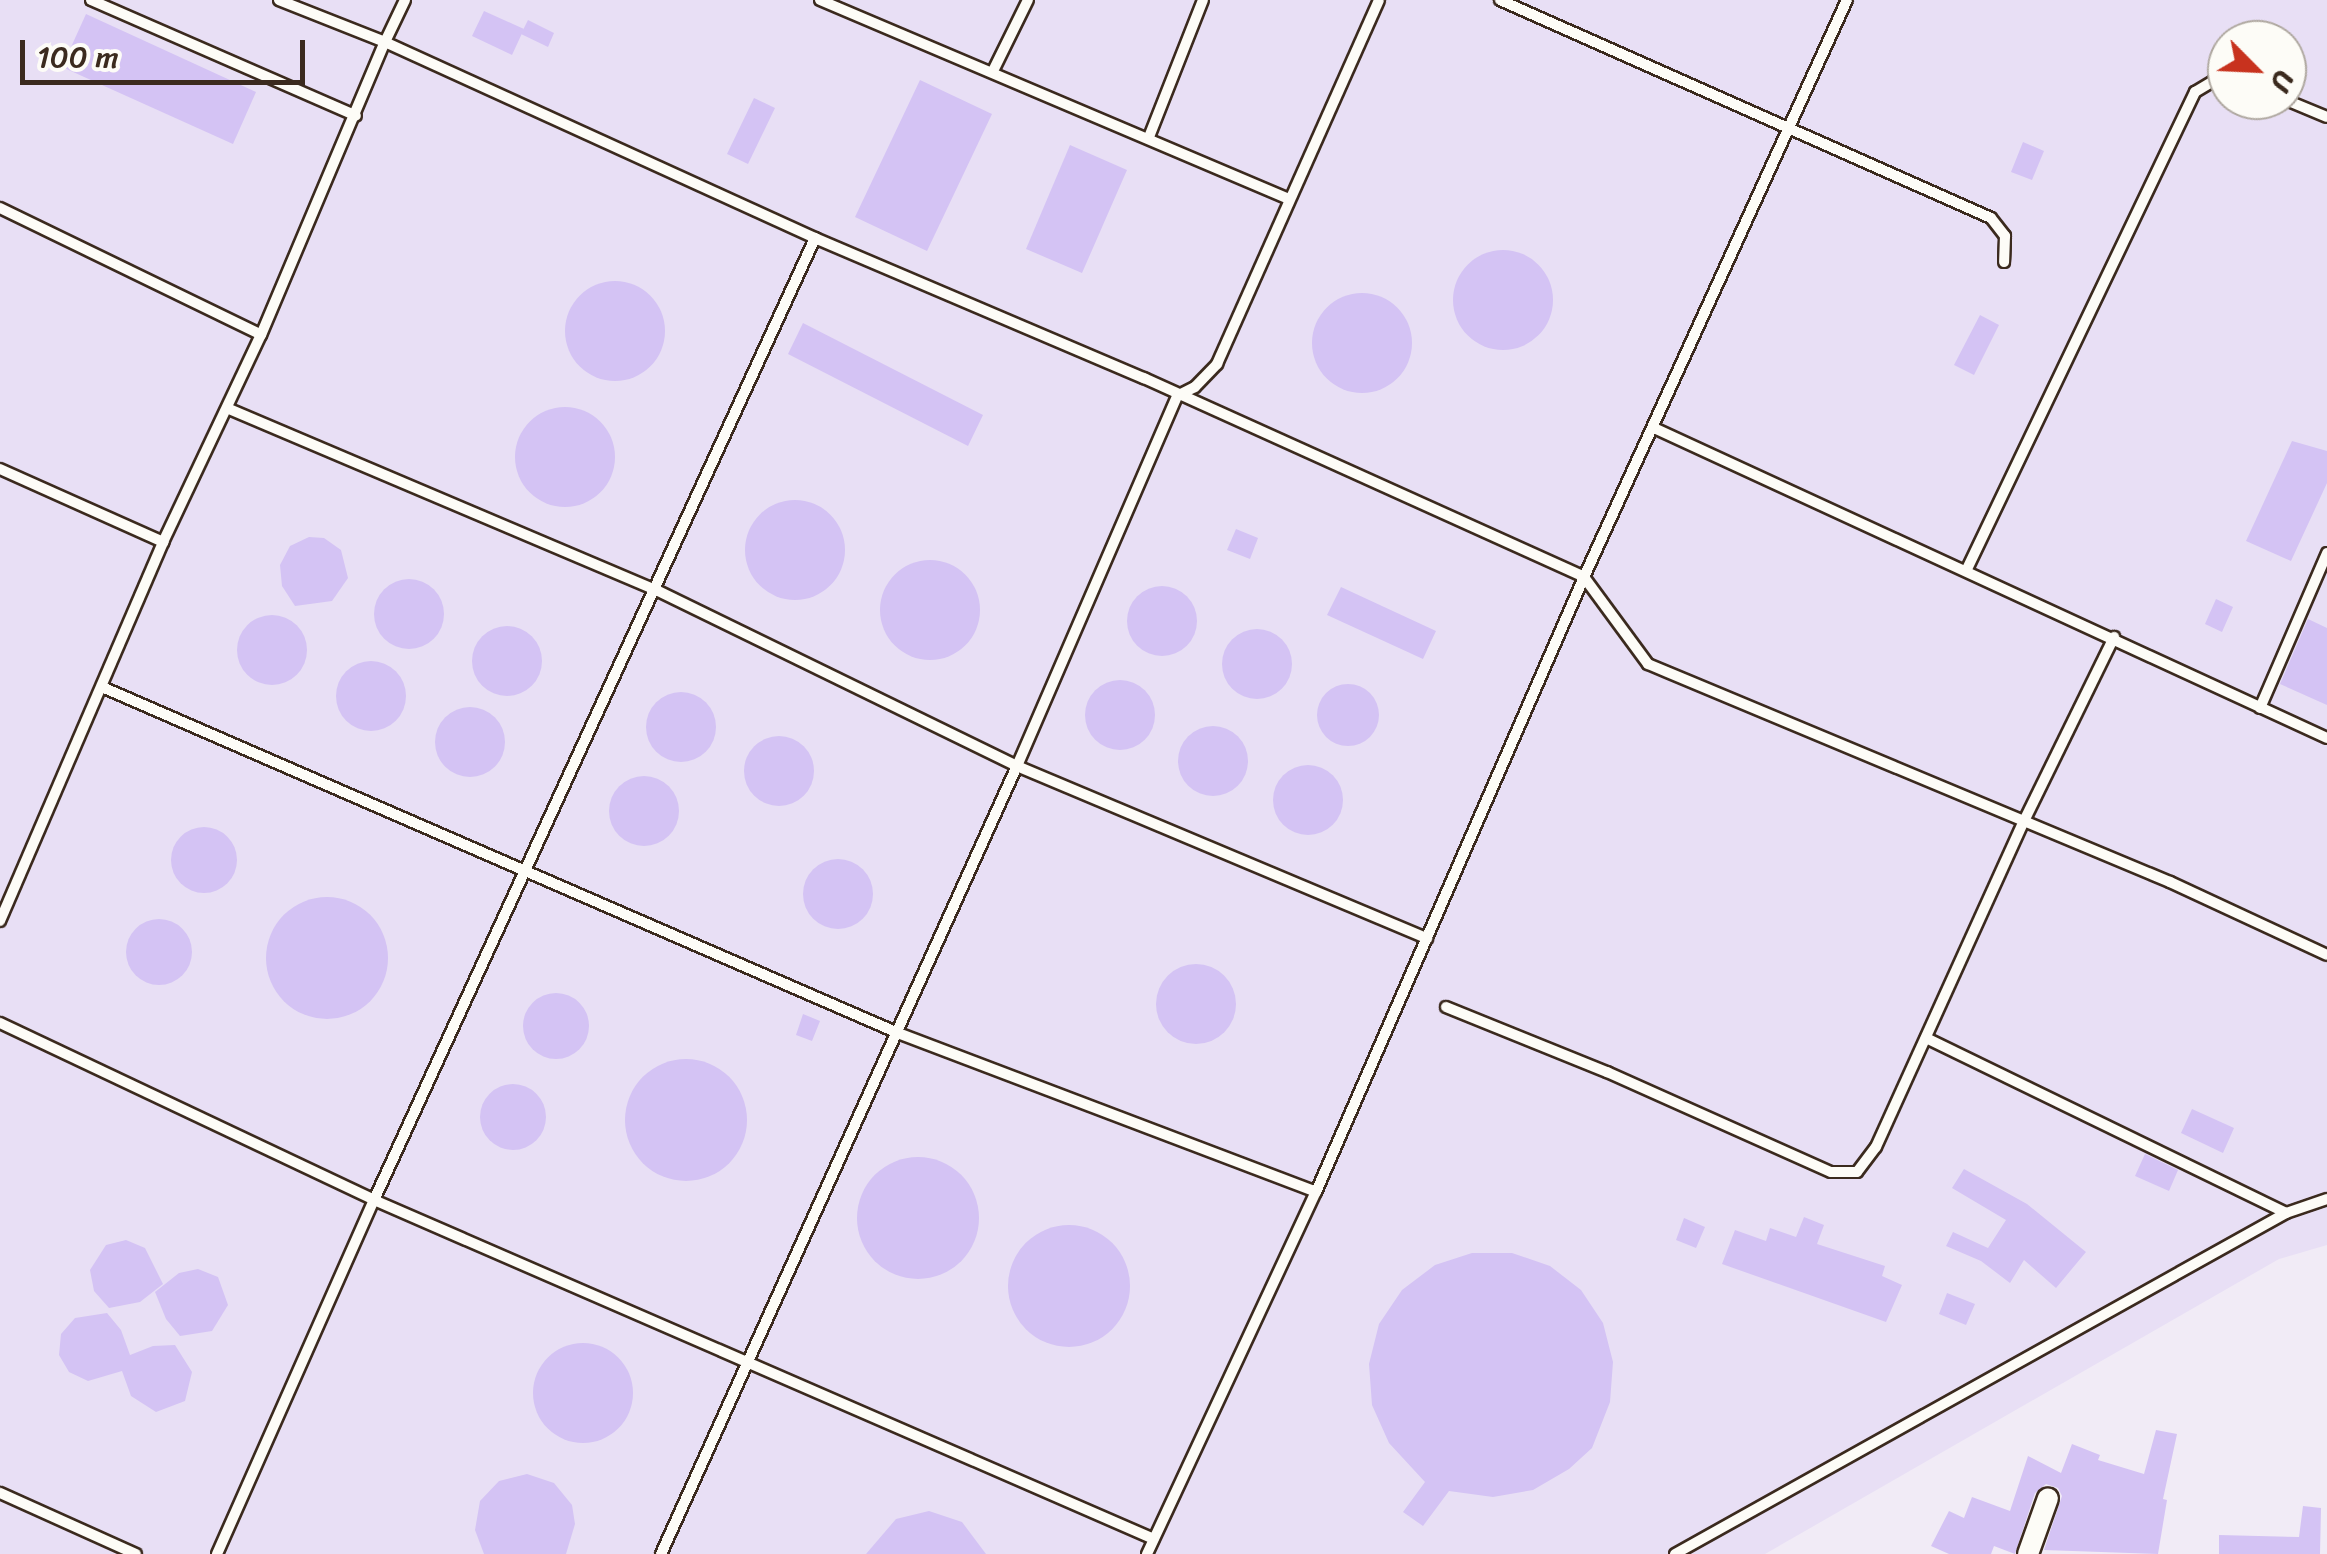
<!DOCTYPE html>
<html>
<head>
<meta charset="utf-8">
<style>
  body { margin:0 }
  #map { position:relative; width:2327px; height:1554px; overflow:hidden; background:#f1ebf6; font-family:Sriracha,sans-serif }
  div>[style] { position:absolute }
  .built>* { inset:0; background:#e8dff5 }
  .building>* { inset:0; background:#d4c3f4 }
  .round { border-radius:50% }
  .roads { filter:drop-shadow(2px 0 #3b2a1e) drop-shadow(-2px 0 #3b2a1e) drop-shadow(0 2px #3b2a1e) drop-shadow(0 -2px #3b2a1e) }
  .lane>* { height:10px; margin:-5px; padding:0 5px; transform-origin:5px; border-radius:5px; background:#fdfcf7 }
  .street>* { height:20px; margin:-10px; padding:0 10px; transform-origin:10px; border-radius:10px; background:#fdfcf7 }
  span { translate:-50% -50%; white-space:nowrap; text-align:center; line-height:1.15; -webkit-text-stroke:8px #fdfcf7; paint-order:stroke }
  .north { position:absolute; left:2207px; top:20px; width:100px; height:100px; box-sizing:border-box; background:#fdfcf7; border:2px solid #afa8a0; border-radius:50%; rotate:114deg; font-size:28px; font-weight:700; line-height:40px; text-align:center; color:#3b2a1e }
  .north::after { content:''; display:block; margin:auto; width:35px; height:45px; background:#c8321e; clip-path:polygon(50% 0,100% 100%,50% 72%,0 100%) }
  .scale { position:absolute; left:20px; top:40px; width:285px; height:45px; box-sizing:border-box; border:5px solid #3b2a1e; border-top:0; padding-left:12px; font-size:30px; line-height:35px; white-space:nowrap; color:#3b2a1e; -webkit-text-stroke:8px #fdfcf7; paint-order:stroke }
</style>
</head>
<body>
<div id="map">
  <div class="built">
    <div style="clip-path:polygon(evenodd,0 0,2327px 0,2327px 1245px,2279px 1259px,1765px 1554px,0 1554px,0 0,2227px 40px,2287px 40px,2287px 100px,2227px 100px,2227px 40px)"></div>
  </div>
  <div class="building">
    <div style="clip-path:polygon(484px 11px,524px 29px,512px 55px,472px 36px)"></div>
    <div style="clip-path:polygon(86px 14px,256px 92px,233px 144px,62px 67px)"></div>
    <div style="clip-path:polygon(528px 20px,554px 33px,548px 47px,521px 34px)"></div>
    <div style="clip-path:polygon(920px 80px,992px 114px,927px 251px,855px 217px)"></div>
    <div style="clip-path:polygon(754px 98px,775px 108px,748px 164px,727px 154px)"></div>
    <div style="clip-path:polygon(2023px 142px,2044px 151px,2032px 180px,2011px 172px)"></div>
    <div style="clip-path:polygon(1070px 145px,1127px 170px,1082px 273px,1026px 249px)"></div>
    <div class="round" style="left:1453px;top:250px;width:100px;height:100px"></div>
    <div class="round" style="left:565px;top:281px;width:100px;height:100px"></div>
    <div class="round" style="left:1312px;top:293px;width:100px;height:100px"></div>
    <div style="clip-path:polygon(1980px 315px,1999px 325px,1974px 375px,1954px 365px)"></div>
    <div style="clip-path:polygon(803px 323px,983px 415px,968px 446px,788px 354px)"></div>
    <div class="round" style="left:515px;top:407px;width:100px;height:100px"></div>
    <div style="clip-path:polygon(2292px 441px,2327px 451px,2327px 483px,2291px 561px,2246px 541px)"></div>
    <div class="round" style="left:745px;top:500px;width:100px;height:100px"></div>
    <div style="clip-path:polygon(1236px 529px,1258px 538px,1250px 559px,1227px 550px)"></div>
    <div style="clip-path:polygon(309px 537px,324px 538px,341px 550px,348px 578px,332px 601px,295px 606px,282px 586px,280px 565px,290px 546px)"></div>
    <div class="round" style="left:880px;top:560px;width:100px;height:100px"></div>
    <div class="round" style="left:374px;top:579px;width:70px;height:70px"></div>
    <div class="round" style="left:1127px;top:586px;width:70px;height:70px"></div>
    <div style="clip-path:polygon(1341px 587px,1436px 631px,1423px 659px,1327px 615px)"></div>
    <div style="clip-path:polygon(2216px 599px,2233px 607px,2222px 632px,2205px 624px)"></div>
    <div class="round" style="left:237px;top:615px;width:70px;height:70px"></div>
    <div style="clip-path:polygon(2308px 619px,2327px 628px,2327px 705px,2280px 684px)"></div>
    <div class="round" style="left:472px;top:626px;width:70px;height:70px"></div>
    <div class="round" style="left:1222px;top:629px;width:70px;height:70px"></div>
    <div class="round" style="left:336px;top:661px;width:70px;height:70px"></div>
    <div class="round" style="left:1085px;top:680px;width:70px;height:70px"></div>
    <div class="round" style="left:1317px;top:684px;width:62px;height:62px"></div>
    <div class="round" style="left:646px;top:692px;width:70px;height:70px"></div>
    <div class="round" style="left:435px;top:707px;width:70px;height:70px"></div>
    <div class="round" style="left:1178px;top:726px;width:70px;height:70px"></div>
    <div class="round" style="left:744px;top:736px;width:70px;height:70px"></div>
    <div class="round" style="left:1273px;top:765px;width:70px;height:70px"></div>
    <div class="round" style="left:609px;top:776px;width:70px;height:70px"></div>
    <div class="round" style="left:171px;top:827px;width:66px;height:66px"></div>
    <div class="round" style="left:803px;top:859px;width:70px;height:70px"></div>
    <div class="round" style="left:266px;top:897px;width:122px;height:122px"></div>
    <div class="round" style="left:126px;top:919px;width:66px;height:66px"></div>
    <div class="round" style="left:1156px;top:964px;width:80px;height:80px"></div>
    <div class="round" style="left:523px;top:993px;width:66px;height:66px"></div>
    <div style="clip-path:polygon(803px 1014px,820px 1021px,812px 1041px,796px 1035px)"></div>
    <div class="round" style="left:625px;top:1059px;width:122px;height:122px"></div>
    <div class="round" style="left:480px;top:1084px;width:66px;height:66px"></div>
    <div style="clip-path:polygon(2192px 1109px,2234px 1128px,2223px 1153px,2181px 1133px)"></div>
    <div style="clip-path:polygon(2145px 1154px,2178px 1170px,2169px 1191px,2135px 1176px)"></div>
    <div class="round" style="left:857px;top:1157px;width:122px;height:122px"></div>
    <div style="clip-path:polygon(1964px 1169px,2027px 1204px,2086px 1252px,2056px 1288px,2024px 1260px,2010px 1283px,1981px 1261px,1946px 1246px,1953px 1232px,1988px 1248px,2006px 1220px,1952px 1188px)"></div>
    <div style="clip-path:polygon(1804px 1217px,1824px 1225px,1817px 1244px,1885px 1266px,1882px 1276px,1902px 1285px,1886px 1322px,1722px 1264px,1735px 1230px,1766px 1241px,1770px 1228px,1796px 1237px)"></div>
    <div style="clip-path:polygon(1684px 1218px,1705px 1227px,1696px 1248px,1676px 1240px)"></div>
    <div class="round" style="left:1008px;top:1225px;width:122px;height:122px"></div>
    <div style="clip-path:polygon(126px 1240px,145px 1248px,163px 1284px,140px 1302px,109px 1308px,94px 1291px,90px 1270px,106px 1245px)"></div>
    <div style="clip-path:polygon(1472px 1253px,1512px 1253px,1550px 1266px,1581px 1290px,1603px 1323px,1613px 1362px,1610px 1402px,1592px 1448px,1569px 1469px,1533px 1490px,1493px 1497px,1449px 1491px,1423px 1526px,1403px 1512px,1425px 1482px,1389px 1443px,1372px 1405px,1369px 1364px,1379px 1324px,1402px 1290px,1435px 1265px)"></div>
    <div style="clip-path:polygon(198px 1269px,218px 1277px,228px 1305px,212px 1331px,180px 1336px,166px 1319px,155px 1292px,179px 1273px)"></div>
    <div style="clip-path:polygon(1947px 1293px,1975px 1304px,1966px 1325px,1939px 1314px)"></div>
    <div style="clip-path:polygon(107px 1313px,121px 1330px,130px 1355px,153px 1346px,175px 1345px,192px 1372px,185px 1401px,156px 1412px,131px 1396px,122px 1371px,88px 1381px,69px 1372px,59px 1355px,61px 1334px,75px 1318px)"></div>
    <div class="round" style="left:533px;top:1343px;width:100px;height:100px"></div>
    <div style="clip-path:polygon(2156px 1430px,2177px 1434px,2163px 1499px,2167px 1500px,2158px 1554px,2044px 1550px,2062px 1496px,2058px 1488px,2046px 1484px,2035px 1493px,2015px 1554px,1994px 1546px,1991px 1554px,1949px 1554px,1931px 1546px,1949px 1511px,1964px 1518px,1972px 1497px,2010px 1511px,2028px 1456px,2061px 1473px,2072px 1444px,2100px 1455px,2098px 1460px,2144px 1474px)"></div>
    <div style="clip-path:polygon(527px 1474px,554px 1483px,572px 1505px,575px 1524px,566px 1554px,484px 1554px,475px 1530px,480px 1501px,499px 1481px)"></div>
    <div style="clip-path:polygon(2303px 1506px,2321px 1508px,2320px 1554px,2219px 1554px,2219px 1535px,2299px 1537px)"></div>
    <div style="clip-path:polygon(929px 1511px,962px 1522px,986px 1554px,866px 1554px,896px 1519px)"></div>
  </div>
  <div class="roads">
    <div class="lane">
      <div style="left:91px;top:0;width:289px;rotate:23.6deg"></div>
      <div style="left:405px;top:0;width:47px;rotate:115.5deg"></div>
      <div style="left:385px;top:42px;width:473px;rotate:24.5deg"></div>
      <div style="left:815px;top:238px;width:358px;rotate:23.1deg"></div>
      <div style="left:1144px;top:378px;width:483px;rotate:24.3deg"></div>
      <div style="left:1584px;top:577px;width:108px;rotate:53.7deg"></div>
      <div style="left:1648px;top:664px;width:566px;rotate:22.67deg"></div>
      <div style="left:2170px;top:882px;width:173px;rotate:24.9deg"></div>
      <div style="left:820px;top:0;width:509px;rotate:22.99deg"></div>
      <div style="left:1500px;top:0;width:537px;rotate:23.94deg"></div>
      <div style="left:1991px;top:218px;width:23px;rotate:52deg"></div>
      <div style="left:2005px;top:236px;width:26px;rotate:92deg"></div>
      <div style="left:993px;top:71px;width:79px;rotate:-63.8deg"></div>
      <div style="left:2286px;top:100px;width:44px;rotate:22.5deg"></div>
      <div style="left:1149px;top:137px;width:147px;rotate:-68.5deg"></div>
      <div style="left:0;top:208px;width:290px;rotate:25.9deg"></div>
      <div style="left:227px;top:408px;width:464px;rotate:23deg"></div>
      <div style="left:654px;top:589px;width:404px;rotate:26deg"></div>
      <div style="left:1017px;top:766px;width:445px;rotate:22.8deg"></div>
      <div style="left:1654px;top:428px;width:741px;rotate:24.73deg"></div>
      <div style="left:0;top:469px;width:179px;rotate:24.1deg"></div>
      <div style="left:1967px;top:569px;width:529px;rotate:-64.45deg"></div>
      <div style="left:2195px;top:92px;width:21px;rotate:-31deg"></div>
      <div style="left:2213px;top:81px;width:14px"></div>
      <div style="left:102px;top:687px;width:868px;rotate:23.49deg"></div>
      <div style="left:898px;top:1033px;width:447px;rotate:20.8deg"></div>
      <div style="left:2260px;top:708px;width:169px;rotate:-66.6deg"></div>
      <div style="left:0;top:921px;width:413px;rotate:-66.7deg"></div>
      <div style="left:163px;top:542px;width:229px;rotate:-64.7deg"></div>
      <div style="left:261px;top:335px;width:318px;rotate:-67.1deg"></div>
      <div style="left:385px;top:42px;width:114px;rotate:-158.4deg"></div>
      <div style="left:1446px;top:1007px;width:174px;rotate:22deg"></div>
      <div style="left:1607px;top:1072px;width:245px;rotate:24.1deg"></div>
      <div style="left:1831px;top:1172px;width:26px"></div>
      <div style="left:1857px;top:1172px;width:31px;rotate:-53deg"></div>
      <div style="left:1876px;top:1147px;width:358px;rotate:-65.6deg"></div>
      <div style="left:2024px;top:821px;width:205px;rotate:-63.9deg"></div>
      <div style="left:0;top:1023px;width:414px;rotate:25.3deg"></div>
      <div style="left:374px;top:1200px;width:850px;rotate:23.49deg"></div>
      <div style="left:1926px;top:1038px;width:400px;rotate:25.9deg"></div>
      <div style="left:0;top:1493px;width:149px;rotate:24.2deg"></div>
      <div style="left:217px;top:1554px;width:387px;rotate:-66.1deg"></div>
      <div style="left:374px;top:1200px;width:1058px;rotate:-65.37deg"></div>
      <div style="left:661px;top:1554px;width:865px;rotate:-65.69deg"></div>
      <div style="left:1017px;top:766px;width:403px;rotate:-66.6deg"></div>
      <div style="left:1177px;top:396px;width:20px;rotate:-27deg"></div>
      <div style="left:1195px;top:387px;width:32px;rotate:-46deg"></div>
      <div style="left:1217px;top:364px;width:398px;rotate:-66deg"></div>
      <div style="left:1147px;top:1554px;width:400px;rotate:-65deg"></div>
      <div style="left:1316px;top:1192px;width:671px;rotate:-66.45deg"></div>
      <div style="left:1584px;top:577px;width:634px;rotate:-65.5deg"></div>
      <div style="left:1675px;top:1554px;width:700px;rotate:-29.17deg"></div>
      <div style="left:2286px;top:1213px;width:43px;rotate:-18.9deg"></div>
    </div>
    <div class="street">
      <div style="left:2028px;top:1554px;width:59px;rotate:-70.3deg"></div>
    </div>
  </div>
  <div class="north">U</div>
  <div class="scale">100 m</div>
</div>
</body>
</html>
